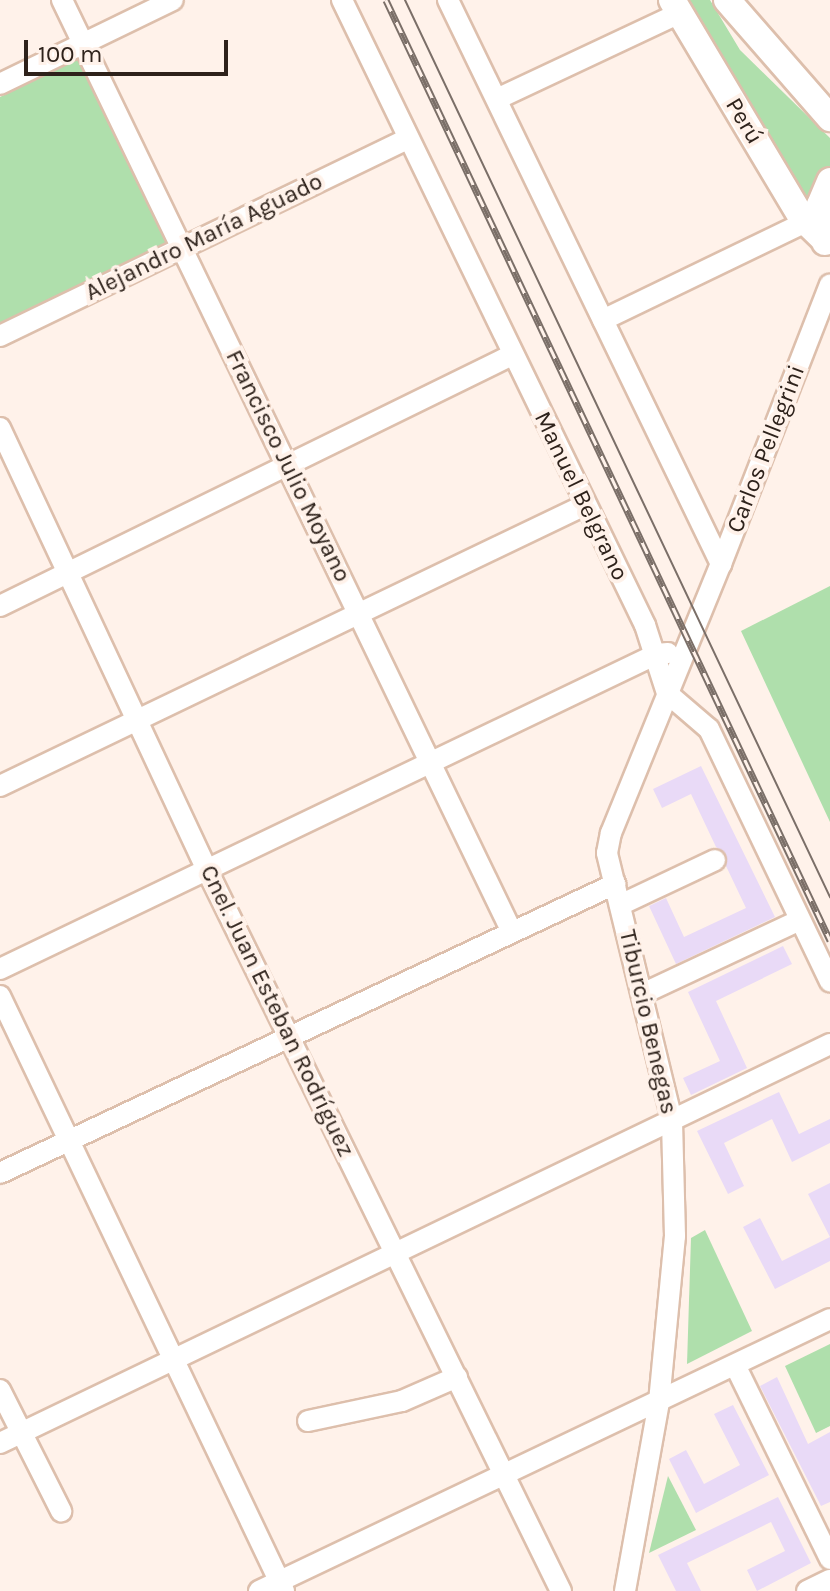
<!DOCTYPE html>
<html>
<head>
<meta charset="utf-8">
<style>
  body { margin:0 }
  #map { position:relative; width:830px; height:1591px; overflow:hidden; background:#fff2ea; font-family:Karla,sans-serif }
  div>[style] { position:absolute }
  .green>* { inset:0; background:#afdfac }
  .building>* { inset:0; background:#e9daf7 }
  .roads { filter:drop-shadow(2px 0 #ddbfac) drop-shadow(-2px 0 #ddbfac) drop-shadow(0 2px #ddbfac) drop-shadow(0 -2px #ddbfac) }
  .minor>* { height:20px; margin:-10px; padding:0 10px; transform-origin:10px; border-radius:10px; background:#fff }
  .major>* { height:26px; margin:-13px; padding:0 13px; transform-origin:13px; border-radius:13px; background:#fff }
  .tram>* { height:2px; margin:-1px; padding:0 1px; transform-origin:1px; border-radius:1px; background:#7b6f68 }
  .rail>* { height:7px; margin-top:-3.5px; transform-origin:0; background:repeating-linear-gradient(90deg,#fff2ea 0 12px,#7b6f68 0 24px); box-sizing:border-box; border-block:2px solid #7b6f68 }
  span { translate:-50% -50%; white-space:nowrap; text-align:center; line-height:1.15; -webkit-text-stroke:8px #fff2ea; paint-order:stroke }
  .street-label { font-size:24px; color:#2e221b }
  .scale { position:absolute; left:24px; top:40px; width:204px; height:36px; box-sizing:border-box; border:4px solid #2e221b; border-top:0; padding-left:10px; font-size:24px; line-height:28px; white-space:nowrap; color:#2e221b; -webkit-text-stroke:6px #fff2ea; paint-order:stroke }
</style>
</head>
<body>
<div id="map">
  <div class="green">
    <div style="clip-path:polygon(688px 0,710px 0,740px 50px,830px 138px,830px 169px,814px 185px,807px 201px)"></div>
    <div style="clip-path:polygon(82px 57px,173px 246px,0 330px,0 97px)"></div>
    <div style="clip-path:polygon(830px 586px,830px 822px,741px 631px)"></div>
    <div style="clip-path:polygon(705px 1230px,752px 1331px,687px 1364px,691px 1238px)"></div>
    <div style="clip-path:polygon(830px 1344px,830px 1426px,816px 1433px,785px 1366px)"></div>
    <div style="clip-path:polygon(668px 1476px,696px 1530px,649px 1553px)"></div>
  </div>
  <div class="building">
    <div style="clip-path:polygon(701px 766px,775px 917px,676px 964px,649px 906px,666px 898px,684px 937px,746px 908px,726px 866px,726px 854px,716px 847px,691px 794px,662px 808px,653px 789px)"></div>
    <div style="clip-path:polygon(783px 946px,792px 964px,716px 1001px,747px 1068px,691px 1095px,683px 1078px,720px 1061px,688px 992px)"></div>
    <div style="clip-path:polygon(779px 1092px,799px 1134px,830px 1119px,830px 1143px,792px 1162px,772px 1119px,724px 1143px,744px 1186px,728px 1194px,697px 1131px)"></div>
    <div style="clip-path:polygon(830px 1183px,830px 1261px,775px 1289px,743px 1227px,760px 1218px,782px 1261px,830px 1237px,808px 1194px)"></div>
    <div style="clip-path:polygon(777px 1377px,808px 1444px,830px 1432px,830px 1502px,821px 1506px,760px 1386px)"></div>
    <div style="clip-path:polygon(733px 1405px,769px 1475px,696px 1513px,669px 1459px,686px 1450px,704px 1484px,740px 1465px,714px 1414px)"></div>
    <div style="clip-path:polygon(778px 1497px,811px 1563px,757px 1591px,747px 1570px,785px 1551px,771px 1522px,687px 1563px,701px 1591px,676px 1591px,658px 1555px)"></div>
  </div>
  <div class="roads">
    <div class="minor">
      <div style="left:62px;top:0;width:1035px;rotate:64.23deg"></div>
      <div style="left:342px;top:0;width:695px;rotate:64.14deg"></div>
      <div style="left:645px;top:625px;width:71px;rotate:72.1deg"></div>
      <div style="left:667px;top:693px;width:55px;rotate:40.6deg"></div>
      <div style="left:709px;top:729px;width:280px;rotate:64.4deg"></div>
      <div style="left:448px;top:0;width:627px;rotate:64.17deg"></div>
      <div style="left:0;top:84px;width:192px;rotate:-25.9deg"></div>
      <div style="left:497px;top:99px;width:202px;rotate:-25.2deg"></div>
      <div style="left:603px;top:320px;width:225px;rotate:-25.8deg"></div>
      <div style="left:0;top:336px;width:453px;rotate:-25.8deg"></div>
      <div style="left:0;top:428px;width:488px;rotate:64.9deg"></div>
      <div style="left:207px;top:870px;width:803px;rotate:63.85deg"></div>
      <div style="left:0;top:606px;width:570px;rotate:-26.12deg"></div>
      <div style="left:0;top:786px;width:649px;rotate:-25.66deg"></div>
      <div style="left:620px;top:905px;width:105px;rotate:-25.3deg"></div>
      <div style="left:0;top:969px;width:729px;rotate:-25.62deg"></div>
      <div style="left:657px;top:654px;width:11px;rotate:-5deg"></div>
      <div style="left:642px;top:994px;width:174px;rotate:-25.1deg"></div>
      <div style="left:0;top:996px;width:659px;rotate:64.48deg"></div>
      <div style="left:0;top:1173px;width:680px;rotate:-25.17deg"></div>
      <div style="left:735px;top:1365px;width:216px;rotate:63.9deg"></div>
      <div style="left:0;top:1390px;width:136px;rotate:63.2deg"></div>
      <div style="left:308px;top:1421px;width:96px;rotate:-12deg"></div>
      <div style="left:402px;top:1401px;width:60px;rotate:-23.6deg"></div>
      <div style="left:0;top:1443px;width:921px;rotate:-25.67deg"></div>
      <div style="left:259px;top:1591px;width:632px;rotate:-25.47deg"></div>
      <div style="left:625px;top:1591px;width:192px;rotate:-79.8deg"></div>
      <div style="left:659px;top:1402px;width:167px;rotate:-84.5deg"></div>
      <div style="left:675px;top:1236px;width:116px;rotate:-91.5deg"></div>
      <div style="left:672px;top:1120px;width:275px;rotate:-103.7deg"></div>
      <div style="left:607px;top:853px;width:20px;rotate:-79deg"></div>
      <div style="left:611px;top:833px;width:291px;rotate:-67.8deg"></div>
      <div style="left:721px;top:564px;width:300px;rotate:-68.7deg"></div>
      <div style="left:807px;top:1591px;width:25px;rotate:-26deg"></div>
    </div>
    <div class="major">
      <div style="left:672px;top:0;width:254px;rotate:59.2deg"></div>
      <div style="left:802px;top:218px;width:28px;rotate:44deg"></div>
      <div style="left:727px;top:0;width:157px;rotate:48.9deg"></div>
      <div style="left:825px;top:242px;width:37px;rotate:-98deg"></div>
      <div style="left:820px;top:205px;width:26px;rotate:-67deg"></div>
    </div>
  </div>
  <div class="tram">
    <div style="left:405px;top:0;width:993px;rotate:64.65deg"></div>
  </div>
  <div class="rail">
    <div style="left:386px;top:0;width:1040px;rotate:64.72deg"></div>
  </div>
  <div class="street-label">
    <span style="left:744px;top:121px;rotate:59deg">Perú</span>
    <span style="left:204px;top:237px;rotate:-26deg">Alejandro María Aguado</span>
    <span style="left:766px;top:449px;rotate:-69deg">Carlos Pellegrini</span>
    <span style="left:288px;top:466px;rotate:64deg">Francisco Julio Moyano</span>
    <span style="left:581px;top:496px;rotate:64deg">Manuel Belgrano</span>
    <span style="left:277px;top:1011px;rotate:64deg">Cnel. Juan Esteban Rodríguez</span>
    <span style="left:648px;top:1022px;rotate:77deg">Tiburcio Benegas</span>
  </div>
  <div class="scale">100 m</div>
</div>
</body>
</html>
